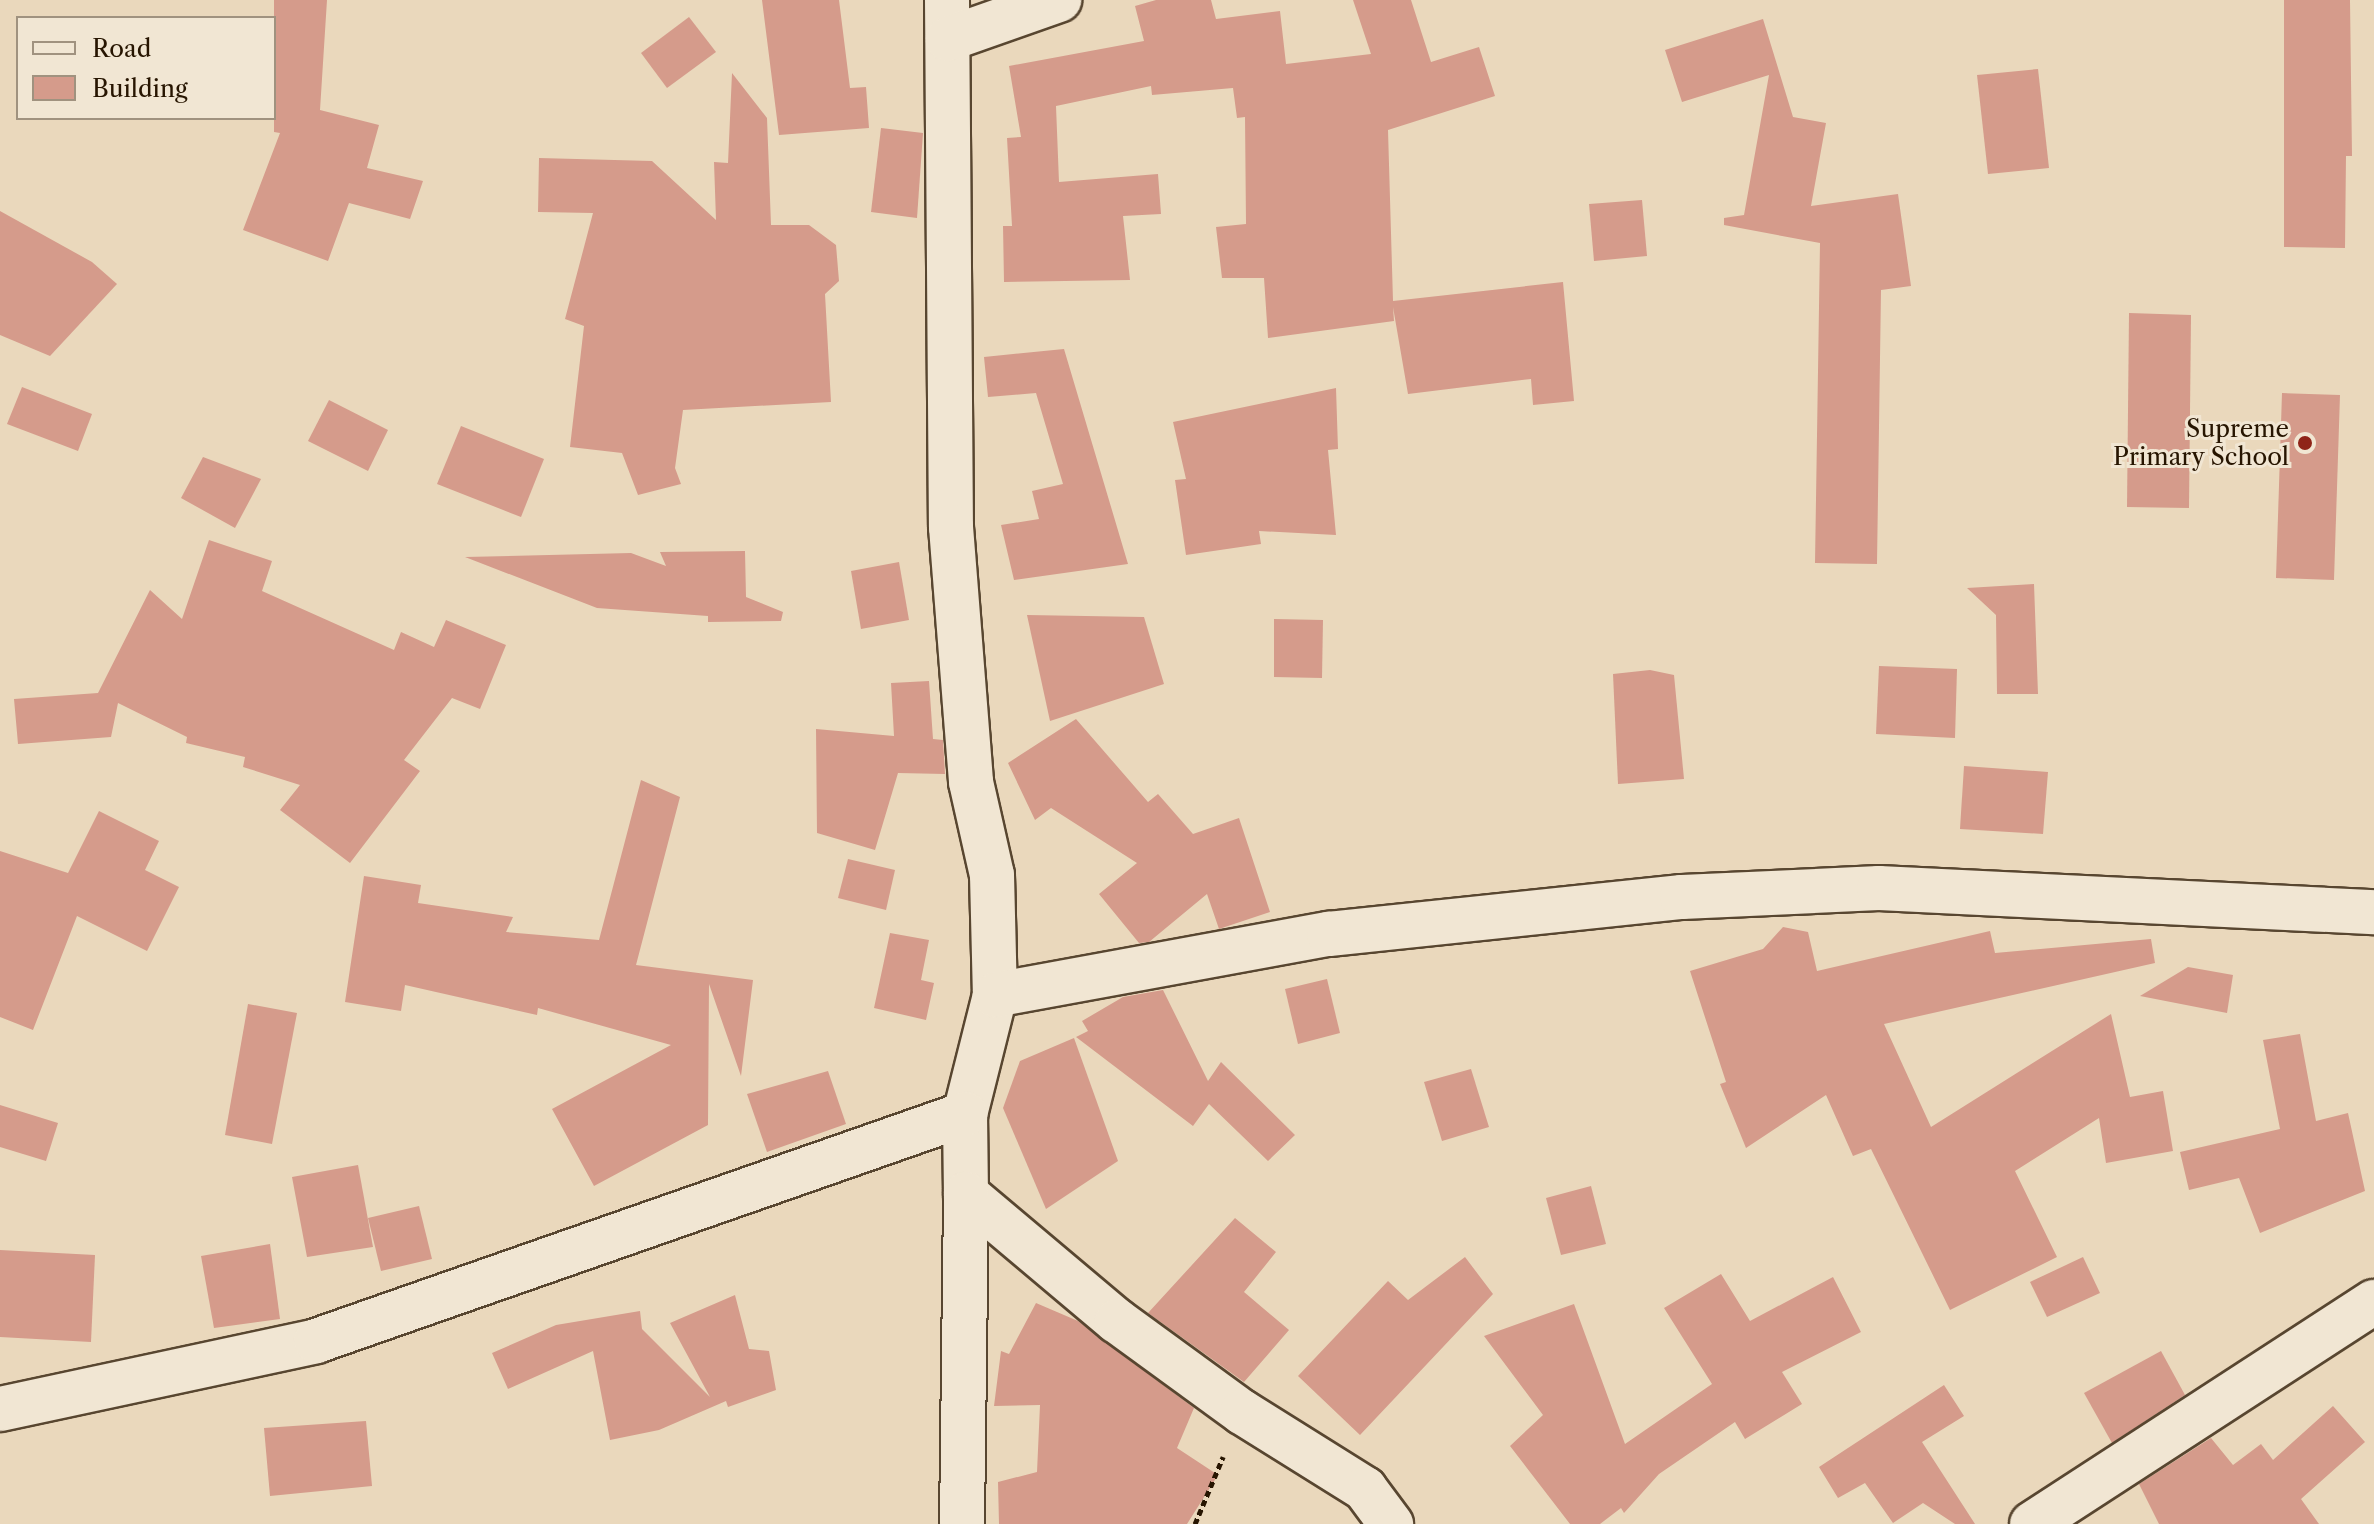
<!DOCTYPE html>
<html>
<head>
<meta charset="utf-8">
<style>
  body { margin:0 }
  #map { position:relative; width:2374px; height:1524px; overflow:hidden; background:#ead8bc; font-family:"Libre Caslon Text",serif }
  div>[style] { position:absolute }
  .building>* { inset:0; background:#d59b8b }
  .path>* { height:5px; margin-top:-2.5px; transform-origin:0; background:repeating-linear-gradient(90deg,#271501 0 6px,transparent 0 10px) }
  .roads { filter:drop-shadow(2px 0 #584630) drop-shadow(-2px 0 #584630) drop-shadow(0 2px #584630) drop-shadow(0 -2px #584630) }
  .street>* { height:44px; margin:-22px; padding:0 22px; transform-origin:22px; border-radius:22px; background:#f1e6d3 }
  .dots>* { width:22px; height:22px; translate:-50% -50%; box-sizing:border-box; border:4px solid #f1e6d3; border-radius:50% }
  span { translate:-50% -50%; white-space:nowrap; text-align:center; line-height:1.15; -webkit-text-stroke:6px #f1e6d3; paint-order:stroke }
  .poi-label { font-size:24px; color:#271501 }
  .right { translate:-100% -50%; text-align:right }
  .legend { position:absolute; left:16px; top:16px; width:260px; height:104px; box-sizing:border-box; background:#f1e6d3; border:2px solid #a0927f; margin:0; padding:10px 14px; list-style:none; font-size:24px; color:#271501 }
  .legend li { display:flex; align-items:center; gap:16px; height:40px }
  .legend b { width:40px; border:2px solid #a0927f }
</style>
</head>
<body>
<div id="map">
  <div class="building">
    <div style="clip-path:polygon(274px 0,327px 0,320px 110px,379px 125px,367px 168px,423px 181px,410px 219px,349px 203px,328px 261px,243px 230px,280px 133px,274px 132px)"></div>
    <div style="clip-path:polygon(762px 0,839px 0,850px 88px,866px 87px,869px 128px,779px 135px)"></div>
    <div style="clip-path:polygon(1156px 0,1211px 0,1216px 19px,1280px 11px,1286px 64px,1371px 54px,1353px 0,1411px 0,1431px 62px,1479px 47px,1495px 96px,1388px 130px,1393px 301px,1563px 282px,1574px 401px,1533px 405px,1531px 379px,1408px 394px,1393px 307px,1394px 321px,1268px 338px,1264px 278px,1222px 278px,1216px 227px,1246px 224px,1245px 117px,1237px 118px,1233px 88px,1152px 95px,1151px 86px,1056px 106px,1059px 182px,1158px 174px,1161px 214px,1123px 216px,1130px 280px,1004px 282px,1003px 226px,1012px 226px,1007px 138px,1021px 137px,1009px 66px,1144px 41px,1135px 6px)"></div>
    <div style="clip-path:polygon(2284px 0,2350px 0,2352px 156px,2346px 156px,2345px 248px,2284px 247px)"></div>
    <div style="clip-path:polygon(689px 17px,716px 52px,667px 88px,641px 53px)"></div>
    <div style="clip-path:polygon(1763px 19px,1793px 117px,1826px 123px,1811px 206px,1898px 194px,1911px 286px,1881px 290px,1877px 564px,1815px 563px,1820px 243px,1724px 225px,1724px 218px,1744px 215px,1769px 75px,1682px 102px,1665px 50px)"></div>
    <div style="clip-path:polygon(2038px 69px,2049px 168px,1988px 174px,1977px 75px)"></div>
    <div style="clip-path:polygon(732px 73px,767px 118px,771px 225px,809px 225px,836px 245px,839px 281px,825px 294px,831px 402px,683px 410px,675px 468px,681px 484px,638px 495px,622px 453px,570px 447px,584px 326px,565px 319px,593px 213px,538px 212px,539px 158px,652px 161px,716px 220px,714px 162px,728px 163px)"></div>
    <div style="clip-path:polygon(881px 128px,923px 133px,917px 218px,871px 212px)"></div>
    <div style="clip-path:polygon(1642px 200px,1647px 256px,1594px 261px,1589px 204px)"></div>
    <div style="clip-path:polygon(0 211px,92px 262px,117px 284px,50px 356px,0 335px)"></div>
    <div style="clip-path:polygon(2129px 313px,2191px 315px,2189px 508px,2127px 507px)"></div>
    <div style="clip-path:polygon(1064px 349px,1128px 564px,1014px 580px,1001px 525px,1039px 519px,1032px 491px,1063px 484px,1036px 393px,988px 397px,984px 357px)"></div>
    <div style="clip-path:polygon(22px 387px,92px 414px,78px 451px,7px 424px)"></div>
    <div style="clip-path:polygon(1336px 388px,1338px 449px,1328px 450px,1336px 535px,1259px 531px,1261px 544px,1186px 555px,1175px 480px,1186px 479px,1173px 422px)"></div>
    <div style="clip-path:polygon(2282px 393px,2340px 395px,2334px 580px,2276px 578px)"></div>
    <div style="clip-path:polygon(329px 400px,388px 430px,368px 471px,308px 441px)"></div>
    <div style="clip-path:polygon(461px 426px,544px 459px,521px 517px,437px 484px)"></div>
    <div style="clip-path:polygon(203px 457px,261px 479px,235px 528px,181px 498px)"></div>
    <div style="clip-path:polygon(209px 540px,272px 561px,262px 591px,394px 650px,401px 632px,434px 647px,446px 620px,506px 645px,480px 709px,452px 698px,404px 760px,420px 771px,350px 863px,280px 810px,300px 785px,243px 767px,245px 757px,186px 743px,187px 737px,118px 703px,111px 737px,18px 744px,14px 699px,98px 693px,150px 590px,182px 619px)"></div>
    <div style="clip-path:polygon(745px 551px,746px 597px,783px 612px,781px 621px,708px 622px,708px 616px,597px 608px,465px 557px,631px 553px,666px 566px,660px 552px)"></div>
    <div style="clip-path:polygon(899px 562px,909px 620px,861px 629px,851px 571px)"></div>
    <div style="clip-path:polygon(2034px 584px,2038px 694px,1997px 694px,1996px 615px,1967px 588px)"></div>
    <div style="clip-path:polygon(1027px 615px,1144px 617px,1164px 684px,1050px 721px)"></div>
    <div style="clip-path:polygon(1274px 619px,1323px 620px,1322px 678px,1274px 677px)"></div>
    <div style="clip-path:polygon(1879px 666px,1957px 669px,1955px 738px,1876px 734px)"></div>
    <div style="clip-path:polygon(1650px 670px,1674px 675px,1684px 779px,1618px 784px,1613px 674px)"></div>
    <div style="clip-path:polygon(929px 681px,933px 739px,943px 740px,945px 774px,898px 773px,875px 850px,817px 833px,816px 729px,894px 736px,891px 683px)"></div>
    <div style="clip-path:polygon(1076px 719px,1148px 802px,1158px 794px,1193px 834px,1239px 818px,1270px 912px,1219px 929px,1207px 894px,1149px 942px,1139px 943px,1099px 894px,1137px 863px,1051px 808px,1035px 820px,1008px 763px)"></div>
    <div style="clip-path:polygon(1964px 766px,2048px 772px,2043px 834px,1960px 829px)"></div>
    <div style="clip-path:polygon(641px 780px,680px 797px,636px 965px,753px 980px,741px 1076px,709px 984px,708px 1125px,594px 1186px,552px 1109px,671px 1045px,538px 1008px,537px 1015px,405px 985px,401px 1011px,345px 1002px,364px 876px,421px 885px,418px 903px,513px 917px,506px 932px,599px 940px)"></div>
    <div style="clip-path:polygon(99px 811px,159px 841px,145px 870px,179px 887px,147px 951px,77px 916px,33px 1030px,0 1017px,0 851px,68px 873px)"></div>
    <div style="clip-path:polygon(848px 859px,895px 870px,886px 910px,838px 898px)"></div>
    <div style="clip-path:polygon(1783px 927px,1808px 932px,1817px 971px,1990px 931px,1995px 953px,2151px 939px,2155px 963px,1884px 1024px,1931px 1127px,2111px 1014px,2130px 1097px,2163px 1091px,2173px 1151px,2106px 1163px,2099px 1118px,2015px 1171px,2057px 1257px,1950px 1310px,1871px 1149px,1853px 1156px,1826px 1095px,1746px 1148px,1720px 1084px,1726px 1082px,1690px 971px,1763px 949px)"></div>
    <div style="clip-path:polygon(890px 933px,929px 940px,921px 980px,934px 983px,926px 1020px,874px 1008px)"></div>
    <div style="clip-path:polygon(2188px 967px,2233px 975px,2227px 1013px,2140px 996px)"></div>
    <div style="clip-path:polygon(1327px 979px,1340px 1033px,1298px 1044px,1285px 989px)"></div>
    <div style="clip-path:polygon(1163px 990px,1208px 1081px,1221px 1062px,1295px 1135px,1268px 1161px,1209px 1104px,1193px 1126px,1076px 1037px,1088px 1031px,1082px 1021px,1123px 997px)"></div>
    <div style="clip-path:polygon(248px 1004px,297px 1013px,272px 1144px,225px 1135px)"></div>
    <div style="clip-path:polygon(2300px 1034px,2316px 1121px,2348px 1113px,2365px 1191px,2260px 1233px,2239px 1178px,2189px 1190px,2180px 1152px,2280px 1129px,2263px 1040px)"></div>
    <div style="clip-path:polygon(1074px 1038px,1118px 1161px,1046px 1209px,1003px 1108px,1020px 1061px)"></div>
    <div style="clip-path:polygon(1471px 1069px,1489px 1127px,1442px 1141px,1424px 1082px)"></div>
    <div style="clip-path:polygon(828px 1071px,846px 1124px,767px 1152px,747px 1094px)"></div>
    <div style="clip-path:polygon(0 1105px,58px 1123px,46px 1161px,0 1147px)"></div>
    <div style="clip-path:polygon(358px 1165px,373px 1247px,307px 1257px,292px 1177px)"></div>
    <div style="clip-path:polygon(1591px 1186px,1606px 1244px,1561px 1255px,1546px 1198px)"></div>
    <div style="clip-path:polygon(419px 1206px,432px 1259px,381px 1271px,368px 1218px)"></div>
    <div style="clip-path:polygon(1235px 1218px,1276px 1252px,1244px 1292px,1289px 1330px,1244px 1382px,1148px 1313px)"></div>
    <div style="clip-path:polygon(270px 1244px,280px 1319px,214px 1328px,201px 1256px)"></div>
    <div style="clip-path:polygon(0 1250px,95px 1255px,91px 1342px,0 1337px)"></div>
    <div style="clip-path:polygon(1465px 1257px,1493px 1294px,1360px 1435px,1298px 1376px,1388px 1281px,1408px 1300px)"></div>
    <div style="clip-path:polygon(2083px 1257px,2100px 1293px,2047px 1317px,2030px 1282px)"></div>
    <div style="clip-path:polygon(1721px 1274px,1750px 1321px,1833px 1277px,1861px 1332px,1782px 1372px,1802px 1404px,1745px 1439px,1735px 1422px,1659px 1474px,1624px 1513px,1621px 1508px,1600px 1524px,1570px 1524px,1510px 1446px,1543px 1415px,1484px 1336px,1574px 1304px,1625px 1444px,1712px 1384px,1664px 1308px)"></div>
    <div style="clip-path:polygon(735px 1295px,749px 1349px,769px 1351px,776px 1390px,728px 1407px,726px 1401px,659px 1430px,610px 1440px,593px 1351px,508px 1389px,492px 1353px,556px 1325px,640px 1311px,642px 1329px,710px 1397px,670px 1323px)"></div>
    <div style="clip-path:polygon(1036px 1303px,1078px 1321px,1194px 1408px,1177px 1448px,1218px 1475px,1187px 1524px,999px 1524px,998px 1482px,1037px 1472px,1040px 1405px,994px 1406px,1001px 1351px,1009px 1354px)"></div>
    <div style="clip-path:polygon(2161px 1351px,2185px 1395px,2112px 1443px,2084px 1393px)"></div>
    <div style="clip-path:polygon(1944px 1385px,1964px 1416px,1922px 1442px,1975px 1524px,1955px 1524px,1923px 1503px,1893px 1523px,1865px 1483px,1838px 1498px,1819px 1467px)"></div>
    <div style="clip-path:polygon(2333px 1406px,2365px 1442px,2301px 1499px,2319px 1524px,2159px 1524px,2139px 1484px,2211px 1438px,2233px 1465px,2261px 1444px,2273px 1460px)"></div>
    <div style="clip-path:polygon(366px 1421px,372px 1486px,270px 1496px,264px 1428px)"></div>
  </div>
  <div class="path">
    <div style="left:1195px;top:1524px;width:73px;rotate:-67.3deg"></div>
  </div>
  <div class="roads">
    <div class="street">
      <div style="left:947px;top:0;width:527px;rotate:89.57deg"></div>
      <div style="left:951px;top:527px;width:256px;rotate:85.5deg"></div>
      <div style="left:971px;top:782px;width:95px;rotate:77.3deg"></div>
      <div style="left:992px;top:875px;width:120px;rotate:88.6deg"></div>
      <div style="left:995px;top:995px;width:123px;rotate:104.1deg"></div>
      <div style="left:965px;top:1114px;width:80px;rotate:89.3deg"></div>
      <div style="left:966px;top:1194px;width:197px;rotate:40.1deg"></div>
      <div style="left:1117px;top:1321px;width:155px;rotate:36.1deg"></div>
      <div style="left:1242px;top:1412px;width:145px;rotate:32deg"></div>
      <div style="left:1365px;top:1489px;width:44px;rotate:53.4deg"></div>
      <div style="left:948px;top:39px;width:118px;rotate:-19.4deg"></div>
      <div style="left:995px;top:995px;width:340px;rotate:-10.4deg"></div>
      <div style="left:1329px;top:934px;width:355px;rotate:-6deg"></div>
      <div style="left:1682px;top:897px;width:197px;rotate:-2.6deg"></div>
      <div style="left:1879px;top:888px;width:496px;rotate:2.8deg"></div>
      <div style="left:0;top:1409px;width:323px;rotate:-12.1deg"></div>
      <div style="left:316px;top:1341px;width:688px;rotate:-19.28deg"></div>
      <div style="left:962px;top:1524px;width:330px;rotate:-89.3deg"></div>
      <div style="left:2032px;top:1524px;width:408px;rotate:-33deg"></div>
    </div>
  </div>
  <div class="dots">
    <div style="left:2305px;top:443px;background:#8f2418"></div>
  </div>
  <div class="poi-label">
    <span class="right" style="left:2289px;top:443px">Supreme<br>Primary School</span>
  </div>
  <ul class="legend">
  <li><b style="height:10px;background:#f1e6d3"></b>Road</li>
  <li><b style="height:22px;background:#d59b8b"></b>Building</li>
  </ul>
</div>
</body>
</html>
